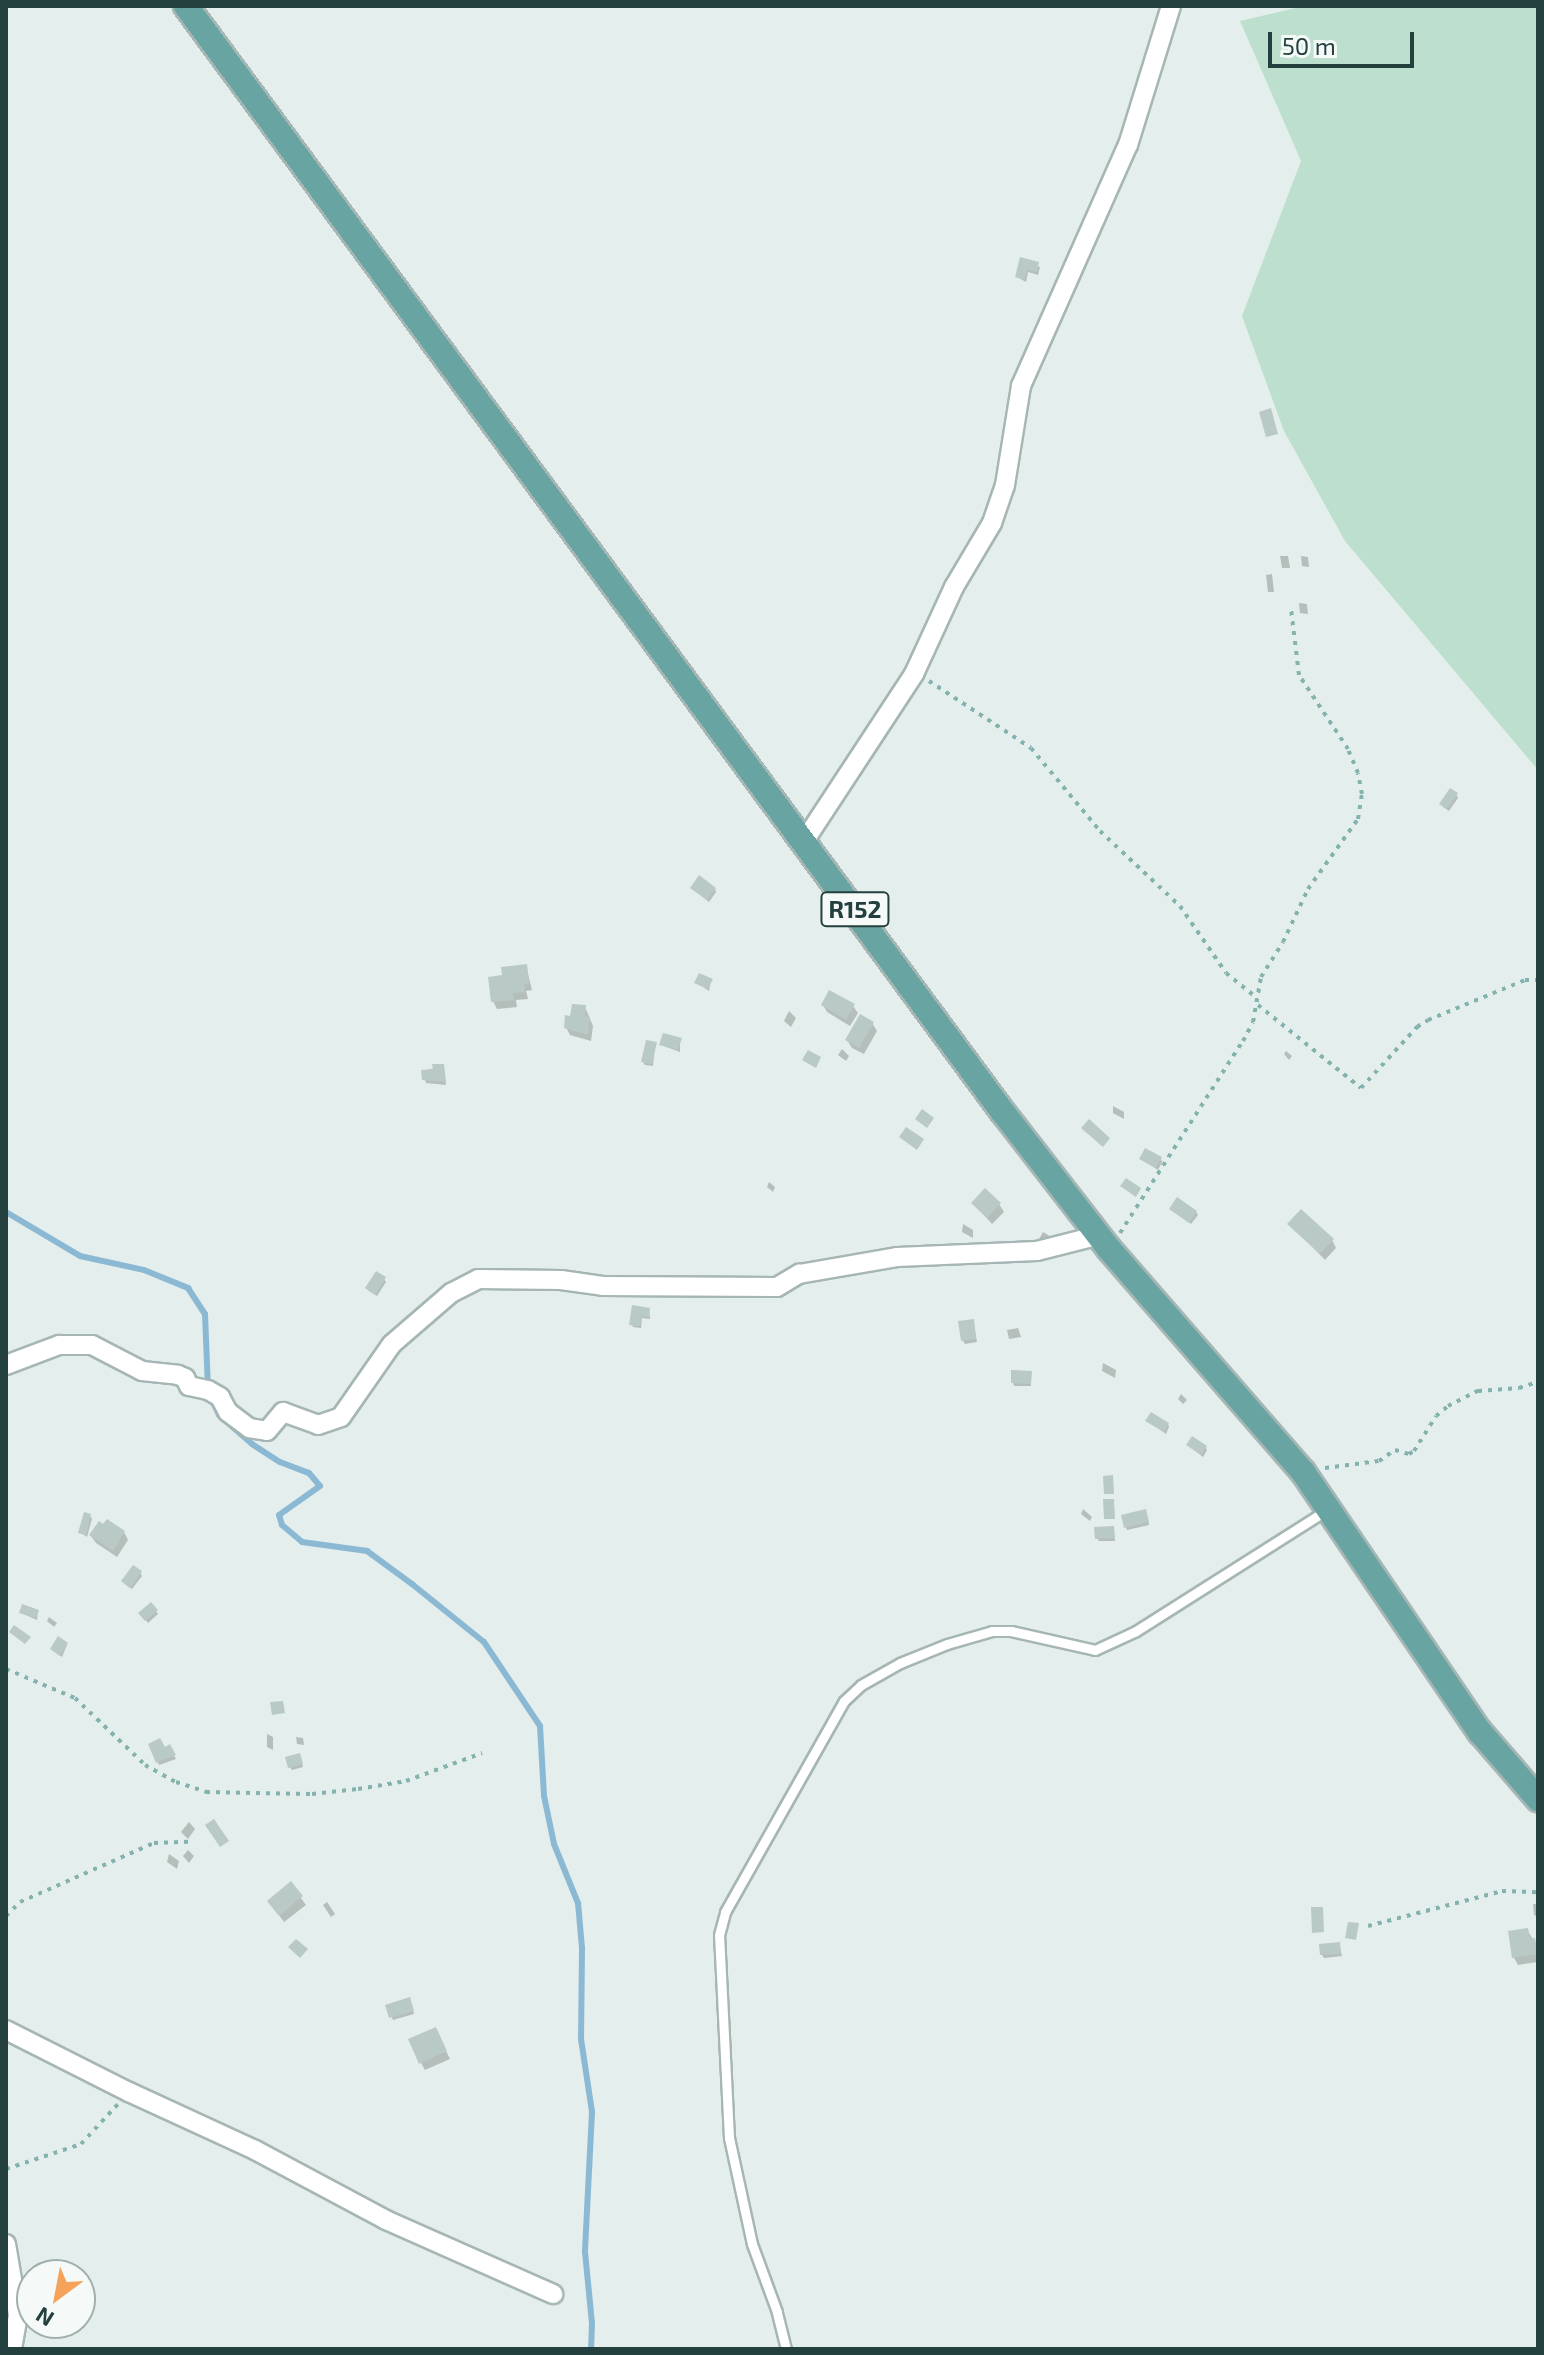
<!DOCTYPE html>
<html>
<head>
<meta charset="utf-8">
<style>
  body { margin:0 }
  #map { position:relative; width:1544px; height:2355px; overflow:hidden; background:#e4eeec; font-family:"Exo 2",sans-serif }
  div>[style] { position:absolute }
  .green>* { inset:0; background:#bddfce }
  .shadow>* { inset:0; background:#0003 }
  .stream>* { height:6px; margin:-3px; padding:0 3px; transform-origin:3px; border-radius:3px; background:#8bb9d4 }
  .building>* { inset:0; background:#b9c9c6 }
  .path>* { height:4px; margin-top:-2px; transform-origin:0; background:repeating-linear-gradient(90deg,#84b2ae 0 4px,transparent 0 10px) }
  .roads { filter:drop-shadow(2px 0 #a6b6b5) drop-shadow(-2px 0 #a6b6b5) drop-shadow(0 2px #a6b6b5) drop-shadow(0 -2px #a6b6b5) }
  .service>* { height:9px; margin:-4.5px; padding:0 4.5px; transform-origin:4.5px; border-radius:4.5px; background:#fff }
  .minor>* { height:18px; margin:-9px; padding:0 9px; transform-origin:9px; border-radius:9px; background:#fff }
  .primary>* { height:24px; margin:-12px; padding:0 12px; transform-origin:12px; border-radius:12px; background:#68a4a2 }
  span { translate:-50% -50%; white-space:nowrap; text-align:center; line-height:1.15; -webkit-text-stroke:8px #f5faf9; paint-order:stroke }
  .shield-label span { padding:2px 6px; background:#f5faf9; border:2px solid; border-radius:6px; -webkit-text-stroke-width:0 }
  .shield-label { font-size:24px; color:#23403f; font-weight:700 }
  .frame { position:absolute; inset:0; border:8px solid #23403f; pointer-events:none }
  .north { position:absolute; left:16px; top:2259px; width:80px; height:80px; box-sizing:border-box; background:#f5faf9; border:2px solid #a1b0af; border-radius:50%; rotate:212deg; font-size:22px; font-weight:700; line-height:32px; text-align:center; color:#23403f }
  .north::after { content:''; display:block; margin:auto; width:28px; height:36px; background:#f5a25b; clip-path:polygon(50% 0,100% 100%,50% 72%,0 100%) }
  .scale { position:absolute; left:1268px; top:32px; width:146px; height:36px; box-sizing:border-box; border:4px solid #23403f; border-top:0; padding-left:10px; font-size:24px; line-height:28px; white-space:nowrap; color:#23403f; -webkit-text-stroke:6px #f5faf9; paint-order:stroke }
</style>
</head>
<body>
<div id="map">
  <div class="green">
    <div style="clip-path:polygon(1305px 6px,1538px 6px,1538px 770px,1345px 541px,1284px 431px,1242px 316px,1301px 161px,1240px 21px)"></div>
  </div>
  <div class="shadow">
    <div style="clip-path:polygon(1021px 260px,1040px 267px,1038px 275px,1028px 272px,1026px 282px,1017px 277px)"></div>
    <div style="clip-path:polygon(1280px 556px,1288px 556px,1290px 568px,1282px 568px)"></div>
    <div style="clip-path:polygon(1301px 556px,1308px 557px,1309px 567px,1302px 566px)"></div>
    <div style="clip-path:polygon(1272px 574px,1274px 592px,1268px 592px,1266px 575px)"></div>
    <div style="clip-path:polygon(1299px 603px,1307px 604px,1308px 614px,1300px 613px)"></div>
    <div style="clip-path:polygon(1457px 795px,1458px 798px,1449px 811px,1443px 807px,1441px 804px)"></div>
    <div style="clip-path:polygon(692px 888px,715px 889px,716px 892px,709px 902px)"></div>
    <div style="clip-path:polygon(526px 966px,532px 990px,526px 991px,528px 999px,516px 1000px,517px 1007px,497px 1009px,493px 1001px,504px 977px)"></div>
    <div style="clip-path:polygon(711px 980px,709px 991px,697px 983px)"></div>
    <div style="clip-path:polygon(823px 1005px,853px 1006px,858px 1013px,850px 1026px,827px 1012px)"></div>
    <div style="clip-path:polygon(585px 1007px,593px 1026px,591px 1041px,570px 1035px,566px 1027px)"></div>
    <div style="clip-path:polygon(789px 1011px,796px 1018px,791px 1027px,784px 1021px)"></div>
    <div style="clip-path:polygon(872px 1023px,877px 1031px,864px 1054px,852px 1048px,847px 1040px)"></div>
    <div style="clip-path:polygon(680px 1040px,680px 1052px,661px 1045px)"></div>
    <div style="clip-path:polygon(655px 1044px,653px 1066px,645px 1065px,643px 1062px)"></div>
    <div style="clip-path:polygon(842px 1049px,849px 1056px,846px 1061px,838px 1055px)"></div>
    <div style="clip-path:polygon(1286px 1051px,1292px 1056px,1289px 1060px,1284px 1054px)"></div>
    <div style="clip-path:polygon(443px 1066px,446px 1085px,426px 1083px,423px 1071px)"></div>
    <div style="clip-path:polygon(1113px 1106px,1124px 1112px,1124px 1119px,1113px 1113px)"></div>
    <div style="clip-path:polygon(1141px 1159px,1161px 1159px,1162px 1162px,1158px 1170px)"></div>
    <div style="clip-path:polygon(769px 1182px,775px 1187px,773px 1192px,767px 1187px)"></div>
    <div style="clip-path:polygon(973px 1203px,999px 1204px,1004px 1212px,992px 1224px)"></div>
    <div style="clip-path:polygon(1171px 1209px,1196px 1212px,1198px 1215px,1191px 1224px)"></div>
    <div style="clip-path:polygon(963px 1224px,973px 1230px,973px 1238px,962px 1232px)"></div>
    <div style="clip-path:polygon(1290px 1224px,1332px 1240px,1336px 1248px,1325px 1260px)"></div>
    <div style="clip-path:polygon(1043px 1232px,1053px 1238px,1040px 1244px,1038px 1241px)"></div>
    <div style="clip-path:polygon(384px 1279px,386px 1282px,377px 1296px,369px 1291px,367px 1288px)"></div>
    <div style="clip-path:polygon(649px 1310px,650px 1319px,642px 1318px,641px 1328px,633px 1327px,632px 1324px)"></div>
    <div style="clip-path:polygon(974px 1325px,977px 1342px,965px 1344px,963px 1341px)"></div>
    <div style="clip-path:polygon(1018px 1328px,1021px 1337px,1009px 1339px,1007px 1330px)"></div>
    <div style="clip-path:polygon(1103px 1363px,1116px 1370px,1115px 1378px,1102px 1371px)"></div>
    <div style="clip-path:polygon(1030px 1373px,1031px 1386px,1014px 1386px,1013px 1382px)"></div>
    <div style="clip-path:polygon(1181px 1394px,1187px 1400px,1183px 1404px,1178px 1399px)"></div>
    <div style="clip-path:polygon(1147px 1421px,1168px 1424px,1169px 1427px,1166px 1434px)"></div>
    <div style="clip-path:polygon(1188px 1445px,1205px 1447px,1207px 1450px,1203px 1457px)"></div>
    <div style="clip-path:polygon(1083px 1509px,1092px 1517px,1090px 1521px,1081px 1514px)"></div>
    <div style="clip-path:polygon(1147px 1515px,1149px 1525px,1127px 1530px,1126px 1527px)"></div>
    <div style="clip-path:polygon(90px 1516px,92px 1519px,87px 1537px,81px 1533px)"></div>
    <div style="clip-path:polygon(1113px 1528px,1115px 1541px,1099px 1541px,1097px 1538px)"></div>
    <div style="clip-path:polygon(124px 1532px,128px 1540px,117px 1557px,96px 1543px,91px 1536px)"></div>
    <div style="clip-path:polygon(140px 1572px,142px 1576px,132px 1589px,125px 1584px)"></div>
    <div style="clip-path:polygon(38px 1611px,37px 1620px,21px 1613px)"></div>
    <div style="clip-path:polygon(156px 1611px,158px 1614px,148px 1623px,143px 1616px)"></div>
    <div style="clip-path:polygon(49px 1617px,57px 1623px,54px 1627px,47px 1621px)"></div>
    <div style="clip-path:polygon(67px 1645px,62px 1657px,52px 1649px)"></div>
    <div style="clip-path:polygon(267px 1734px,273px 1737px,273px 1750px,267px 1747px)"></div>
    <div style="clip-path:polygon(296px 1737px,303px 1738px,304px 1745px,297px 1744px)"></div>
    <div style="clip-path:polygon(151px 1745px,165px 1750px,169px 1747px,176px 1759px,159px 1765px)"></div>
    <div style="clip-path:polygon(301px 1758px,303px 1767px,292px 1770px,290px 1767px)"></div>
    <div style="clip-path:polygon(189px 1822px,195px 1829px,188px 1839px,181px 1832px)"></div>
    <div style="clip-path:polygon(188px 1850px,194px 1856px,189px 1863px,183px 1856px)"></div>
    <div style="clip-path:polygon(169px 1854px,179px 1861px,177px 1869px,167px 1862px)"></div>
    <div style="clip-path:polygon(291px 1884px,306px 1905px,284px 1922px,274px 1908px)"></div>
    <div style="clip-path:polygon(327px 1902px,335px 1914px,331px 1917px,323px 1905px)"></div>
    <div style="clip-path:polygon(1533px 1904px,1538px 1904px,1538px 1917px,1534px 1915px)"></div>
    <div style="clip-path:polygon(1527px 1930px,1538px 1947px,1538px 1962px,1518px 1965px,1514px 1958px)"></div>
    <div style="clip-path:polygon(1339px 1944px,1342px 1956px,1324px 1958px,1322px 1955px)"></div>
    <div style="clip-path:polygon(411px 2002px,414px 2014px,393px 2020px,387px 2006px)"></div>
    <div style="clip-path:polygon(439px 2037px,450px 2059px,425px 2070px,421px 2063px)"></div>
  </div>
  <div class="stream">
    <div style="left:6px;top:1212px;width:86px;rotate:30.7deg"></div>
    <div style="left:80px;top:1256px;width:66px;rotate:12.3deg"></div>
    <div style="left:144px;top:1270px;width:48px;rotate:22.2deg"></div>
    <div style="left:188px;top:1288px;width:31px;rotate:57deg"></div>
    <div style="left:205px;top:1314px;width:74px;rotate:87.7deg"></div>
    <div style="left:213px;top:1402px;width:14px;rotate:65deg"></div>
    <div style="left:219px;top:1415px;width:44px;rotate:41.3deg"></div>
    <div style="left:252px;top:1444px;width:33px;rotate:33deg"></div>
    <div style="left:280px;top:1462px;width:31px;rotate:21deg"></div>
    <div style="left:309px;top:1473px;width:17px;rotate:50deg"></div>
    <div style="left:320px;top:1486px;width:50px;rotate:144.7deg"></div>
    <div style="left:279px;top:1515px;width:10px;rotate:73deg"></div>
    <div style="left:282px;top:1525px;width:26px;rotate:40deg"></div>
    <div style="left:302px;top:1542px;width:66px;rotate:7.9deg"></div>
    <div style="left:367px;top:1551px;width:56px;rotate:36.3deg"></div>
    <div style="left:412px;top:1584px;width:92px;rotate:38.9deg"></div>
    <div style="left:484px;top:1642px;width:101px;rotate:56.3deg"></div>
    <div style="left:540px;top:1726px;width:70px;rotate:86.7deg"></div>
    <div style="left:544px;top:1796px;width:49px;rotate:78.2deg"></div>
    <div style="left:554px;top:1844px;width:64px;rotate:67.9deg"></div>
    <div style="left:578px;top:1903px;width:45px;rotate:84.9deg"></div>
    <div style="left:582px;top:1948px;width:91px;rotate:90.6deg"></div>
    <div style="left:581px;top:2039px;width:74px;rotate:81.4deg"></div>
    <div style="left:592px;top:2112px;width:140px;rotate:92.9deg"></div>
    <div style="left:585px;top:2252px;width:71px;rotate:84.4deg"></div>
    <div style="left:592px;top:2323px;width:26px;rotate:92deg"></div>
  </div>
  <div class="building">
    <div style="clip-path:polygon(1020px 257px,1039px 262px,1037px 272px,1027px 270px,1025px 280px,1015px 277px)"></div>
    <div style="clip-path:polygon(1271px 408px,1278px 434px,1266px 437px,1259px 412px)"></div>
    <div style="clip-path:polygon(1450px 788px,1458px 793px,1447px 809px,1439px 804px)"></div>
    <div style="clip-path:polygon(699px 875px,716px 888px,707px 900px,690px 888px)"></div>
    <div style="clip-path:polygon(527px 964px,529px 983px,524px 984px,525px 992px,513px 993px,514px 1000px,491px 1002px,488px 977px,502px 975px,501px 967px)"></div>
    <div style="clip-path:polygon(699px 973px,713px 979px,708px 989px,694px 983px)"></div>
    <div style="clip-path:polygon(829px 990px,855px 1004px,846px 1020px,821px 1005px)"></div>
    <div style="clip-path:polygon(572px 1004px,586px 1005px,585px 1016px,590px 1017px,588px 1035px,564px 1028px,565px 1015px,570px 1016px)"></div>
    <div style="clip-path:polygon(860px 1014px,874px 1022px,859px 1048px,845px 1040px)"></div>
    <div style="clip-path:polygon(663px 1033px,682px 1038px,678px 1050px,659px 1045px)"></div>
    <div style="clip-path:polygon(646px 1040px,657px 1042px,652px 1064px,641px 1062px)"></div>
    <div style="clip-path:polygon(808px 1050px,821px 1057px,816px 1068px,802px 1060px)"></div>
    <div style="clip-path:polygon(432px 1064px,444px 1064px,446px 1082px,422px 1080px,421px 1070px,433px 1069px)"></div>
    <div style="clip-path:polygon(922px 1109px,934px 1118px,927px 1128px,915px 1119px)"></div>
    <div style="clip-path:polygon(1089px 1119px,1110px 1138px,1103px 1147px,1081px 1128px)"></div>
    <div style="clip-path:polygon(906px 1127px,924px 1139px,917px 1150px,899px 1137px)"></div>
    <div style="clip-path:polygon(1145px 1148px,1162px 1157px,1156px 1168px,1139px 1159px)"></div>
    <div style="clip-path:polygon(1126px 1178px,1141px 1188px,1136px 1197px,1120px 1186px)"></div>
    <div style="clip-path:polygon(985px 1188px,1001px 1203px,987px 1218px,971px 1203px)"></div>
    <div style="clip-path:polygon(1177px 1197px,1197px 1211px,1189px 1223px,1169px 1209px)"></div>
    <div style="clip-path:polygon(1301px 1209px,1334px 1239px,1320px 1254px,1287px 1224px)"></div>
    <div style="clip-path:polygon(376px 1271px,386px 1277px,375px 1295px,365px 1288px)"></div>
    <div style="clip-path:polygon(632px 1305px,650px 1308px,649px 1317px,642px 1316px,640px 1326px,629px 1325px)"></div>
    <div style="clip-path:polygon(974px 1319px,976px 1339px,961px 1341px,958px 1321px)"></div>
    <div style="clip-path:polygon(1011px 1370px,1032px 1371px,1031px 1384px,1011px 1383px)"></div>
    <div style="clip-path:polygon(1151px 1412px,1169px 1423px,1164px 1432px,1145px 1421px)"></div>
    <div style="clip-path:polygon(1192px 1436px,1207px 1446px,1201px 1455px,1186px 1445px)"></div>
    <div style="clip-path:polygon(1113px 1475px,1114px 1494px,1104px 1494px,1103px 1476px)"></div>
    <div style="clip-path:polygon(1103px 1499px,1114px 1499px,1115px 1519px,1104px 1519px)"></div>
    <div style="clip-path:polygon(1146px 1509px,1149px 1522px,1124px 1528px,1121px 1515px)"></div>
    <div style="clip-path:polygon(84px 1512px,91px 1514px,86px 1535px,78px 1533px)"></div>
    <div style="clip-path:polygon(107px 1519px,125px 1531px,113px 1551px,89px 1535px,99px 1521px,103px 1524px)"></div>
    <div style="clip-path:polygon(1114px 1526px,1115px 1538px,1095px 1539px,1094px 1527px)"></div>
    <div style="clip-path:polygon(133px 1565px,142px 1571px,130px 1588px,121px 1581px)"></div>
    <div style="clip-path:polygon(151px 1602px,158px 1610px,145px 1621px,138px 1613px)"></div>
    <div style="clip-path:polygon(22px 1604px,39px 1610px,36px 1618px,19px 1613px)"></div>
    <div style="clip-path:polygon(14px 1625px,31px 1637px,25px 1644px,9px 1632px)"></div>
    <div style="clip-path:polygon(58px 1636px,68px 1643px,60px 1656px,50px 1649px)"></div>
    <div style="clip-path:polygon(283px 1701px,285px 1713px,272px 1715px,270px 1702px)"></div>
    <div style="clip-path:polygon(160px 1738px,165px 1747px,170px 1744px,176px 1755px,156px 1763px,148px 1744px)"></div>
    <div style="clip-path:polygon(300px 1753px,303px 1764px,288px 1768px,285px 1757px)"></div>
    <div style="clip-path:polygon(214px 1819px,229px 1841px,220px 1847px,205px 1825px)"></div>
    <div style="clip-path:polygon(291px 1881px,303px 1896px,279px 1916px,267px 1901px)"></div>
    <div style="clip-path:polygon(1311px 1907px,1323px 1907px,1324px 1932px,1312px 1933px)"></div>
    <div style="clip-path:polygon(1348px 1922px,1359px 1923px,1356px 1940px,1345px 1938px)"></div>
    <div style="clip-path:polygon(1528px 1928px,1530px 1939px,1535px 1938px,1538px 1954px,1512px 1958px,1508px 1931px)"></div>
    <div style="clip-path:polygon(296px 1939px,308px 1949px,300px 1958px,288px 1947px)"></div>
    <div style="clip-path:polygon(1340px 1942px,1341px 1954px,1320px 1955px,1319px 1944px)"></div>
    <div style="clip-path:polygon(410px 1997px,414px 2011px,389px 2018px,385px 2005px)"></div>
    <div style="clip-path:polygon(436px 2027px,447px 2051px,419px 2064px,408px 2039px)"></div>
  </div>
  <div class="path">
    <div style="left:929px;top:681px;width:122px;rotate:33.3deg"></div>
    <div style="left:1031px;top:748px;width:108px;rotate:50.3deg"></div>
    <div style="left:1100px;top:831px;width:110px;rotate:43.2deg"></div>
    <div style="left:1180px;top:906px;width:81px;rotate:55.5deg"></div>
    <div style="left:1226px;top:973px;width:40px;rotate:39deg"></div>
    <div style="left:1258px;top:1005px;width:132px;rotate:38.9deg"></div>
    <div style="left:1361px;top:1088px;width:83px;rotate:-47.4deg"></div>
    <div style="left:1417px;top:1027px;width:13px;rotate:-32deg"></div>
    <div style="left:1428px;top:1020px;width:105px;rotate:-22.4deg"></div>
    <div style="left:1525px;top:980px;width:13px"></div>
    <div style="left:1120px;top:1233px;width:228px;rotate:-57.4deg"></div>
    <div style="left:1243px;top:1041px;width:21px;rotate:-62deg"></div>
    <div style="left:1253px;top:1022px;width:46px;rotate:-79.9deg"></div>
    <div style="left:1261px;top:977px;width:41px;rotate:-57.8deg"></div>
    <div style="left:1283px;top:942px;width:59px;rotate:-64.7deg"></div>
    <div style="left:1308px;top:889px;width:86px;rotate:-54.5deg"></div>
    <div style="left:1358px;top:819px;width:25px;rotate:-81deg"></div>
    <div style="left:1362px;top:794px;width:21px;rotate:-101deg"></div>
    <div style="left:1358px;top:773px;width:26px;rotate:-113deg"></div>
    <div style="left:1348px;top:749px;width:89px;rotate:-123.5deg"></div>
    <div style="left:1299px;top:675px;width:66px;rotate:-96.9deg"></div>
    <div style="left:1325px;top:1468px;width:54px;rotate:-7.4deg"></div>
    <div style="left:1379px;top:1461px;width:19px;rotate:-35deg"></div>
    <div style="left:1395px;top:1450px;width:15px;rotate:16deg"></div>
    <div style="left:1409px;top:1454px;width:6px;rotate:-31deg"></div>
    <div style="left:1414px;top:1451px;width:41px;rotate:-57.8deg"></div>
    <div style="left:1436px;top:1416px;width:16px;rotate:-40deg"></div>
    <div style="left:1448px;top:1406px;width:34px;rotate:-27deg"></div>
    <div style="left:1478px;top:1391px;width:41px;rotate:-4.2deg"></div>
    <div style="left:1519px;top:1388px;width:20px;rotate:-18deg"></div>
    <div style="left:6px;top:1669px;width:75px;rotate:22.8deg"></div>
    <div style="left:75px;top:1698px;width:97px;rotate:43.7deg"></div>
    <div style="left:145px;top:1765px;width:35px;rotate:29deg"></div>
    <div style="left:176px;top:1782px;width:32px;rotate:18deg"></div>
    <div style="left:206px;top:1792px;width:106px;rotate:1.1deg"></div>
    <div style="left:312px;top:1794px;width:46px;rotate:-6.2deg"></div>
    <div style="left:358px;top:1789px;width:49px;rotate:-9.5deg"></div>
    <div style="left:406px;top:1781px;width:81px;rotate:-20.2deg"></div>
    <div style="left:6px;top:1916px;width:20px;rotate:-45deg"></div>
    <div style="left:20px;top:1902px;width:146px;rotate:-23.8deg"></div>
    <div style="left:154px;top:1843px;width:34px;rotate:-2deg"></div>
    <div style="left:1368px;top:1926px;width:138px;rotate:-14.6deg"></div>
    <div style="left:1502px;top:1891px;width:36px;rotate:2deg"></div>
    <div style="left:6px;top:2169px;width:79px;rotate:-18.4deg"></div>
    <div style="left:81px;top:2144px;width:54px;rotate:-47.2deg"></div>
  </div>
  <div class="roads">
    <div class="service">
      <div style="left:786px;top:2349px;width:38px;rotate:-104deg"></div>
      <div style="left:777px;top:2312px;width:72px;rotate:-110.2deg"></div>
      <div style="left:752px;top:2244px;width:108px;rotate:-102.2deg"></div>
      <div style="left:729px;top:2138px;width:203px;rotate:-92.8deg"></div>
      <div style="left:719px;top:1935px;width:24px;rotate:-75deg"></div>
      <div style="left:725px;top:1912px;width:242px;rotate:-60.6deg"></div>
      <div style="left:844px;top:1701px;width:23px;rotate:-43deg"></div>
      <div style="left:861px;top:1685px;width:45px;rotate:-29.4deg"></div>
      <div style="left:900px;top:1663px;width:51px;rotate:-22deg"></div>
      <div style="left:947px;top:1644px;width:47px;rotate:-16.1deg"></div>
      <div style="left:992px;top:1631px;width:19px"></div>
      <div style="left:1011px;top:1631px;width:86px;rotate:12.7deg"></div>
      <div style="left:1095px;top:1650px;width:45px;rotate:-24.9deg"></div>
      <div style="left:1136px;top:1631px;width:227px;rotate:-32.4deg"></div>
    </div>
    <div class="minor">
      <div style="left:805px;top:840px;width:199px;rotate:-56.7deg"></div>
      <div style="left:914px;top:674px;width:96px;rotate:-65.3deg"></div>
      <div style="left:954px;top:587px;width:74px;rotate:-59.3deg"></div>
      <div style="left:992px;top:523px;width:40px;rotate:-71.1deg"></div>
      <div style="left:1005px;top:485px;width:100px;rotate:-80.8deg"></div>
      <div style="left:1021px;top:386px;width:264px;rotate:-66.1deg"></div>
      <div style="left:1128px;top:145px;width:145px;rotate:-72.8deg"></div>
      <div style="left:6px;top:1365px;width:57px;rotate:-20.7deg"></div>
      <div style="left:59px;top:1345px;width:33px"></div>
      <div style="left:92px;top:1345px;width:56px;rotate:27.5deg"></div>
      <div style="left:142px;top:1371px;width:36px;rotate:6deg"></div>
      <div style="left:178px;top:1375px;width:8px;rotate:23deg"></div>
      <div style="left:185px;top:1378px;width:9px;rotate:63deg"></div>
      <div style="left:189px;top:1386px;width:19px;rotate:12deg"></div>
      <div style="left:208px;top:1390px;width:14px;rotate:30deg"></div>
      <div style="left:220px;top:1397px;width:17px;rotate:62deg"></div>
      <div style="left:228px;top:1412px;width:26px;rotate:37deg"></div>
      <div style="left:249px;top:1428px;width:18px;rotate:9deg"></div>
      <div style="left:267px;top:1431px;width:25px;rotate:-50deg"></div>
      <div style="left:283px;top:1412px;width:37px;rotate:20deg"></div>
      <div style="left:318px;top:1425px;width:24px;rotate:-19deg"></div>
      <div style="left:341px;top:1417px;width:89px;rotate:-55.1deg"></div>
      <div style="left:392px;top:1344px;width:78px;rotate:-40.8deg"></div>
      <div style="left:451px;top:1293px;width:30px;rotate:-27deg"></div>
      <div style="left:478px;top:1279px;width:83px;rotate:0.7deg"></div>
      <div style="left:561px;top:1280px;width:42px;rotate:8.1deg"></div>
      <div style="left:603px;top:1286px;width:174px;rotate:0.3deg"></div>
      <div style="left:777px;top:1287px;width:26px;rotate:-31deg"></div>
      <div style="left:799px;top:1274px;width:99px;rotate:-9.8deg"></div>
      <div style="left:897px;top:1257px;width:140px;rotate:-2.5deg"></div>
      <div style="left:1037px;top:1251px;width:65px;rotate:-14.3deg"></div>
      <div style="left:6px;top:2030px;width:138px;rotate:26.8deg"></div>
      <div style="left:129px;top:2092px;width:139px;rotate:24.7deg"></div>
      <div style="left:255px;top:2150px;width:149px;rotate:28.1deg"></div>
      <div style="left:386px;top:2220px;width:183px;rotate:23.9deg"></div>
      <div style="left:6px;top:2244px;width:72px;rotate:80.4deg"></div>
      <div style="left:18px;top:2315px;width:35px;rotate:100deg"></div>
    </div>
    <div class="primary">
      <div style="left:186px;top:6px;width:1374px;rotate:53.56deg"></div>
      <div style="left:1002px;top:1111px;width:175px;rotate:52.2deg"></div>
      <div style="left:1109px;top:1249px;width:296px;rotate:49deg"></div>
      <div style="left:1303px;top:1472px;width:315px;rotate:55.8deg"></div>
      <div style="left:1480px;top:1732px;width:89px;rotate:49.1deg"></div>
    </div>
  </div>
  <div class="shield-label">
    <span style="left:855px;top:909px">R152</span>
  </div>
  <div class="frame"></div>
  <div class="north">N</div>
  <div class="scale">50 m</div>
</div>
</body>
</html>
